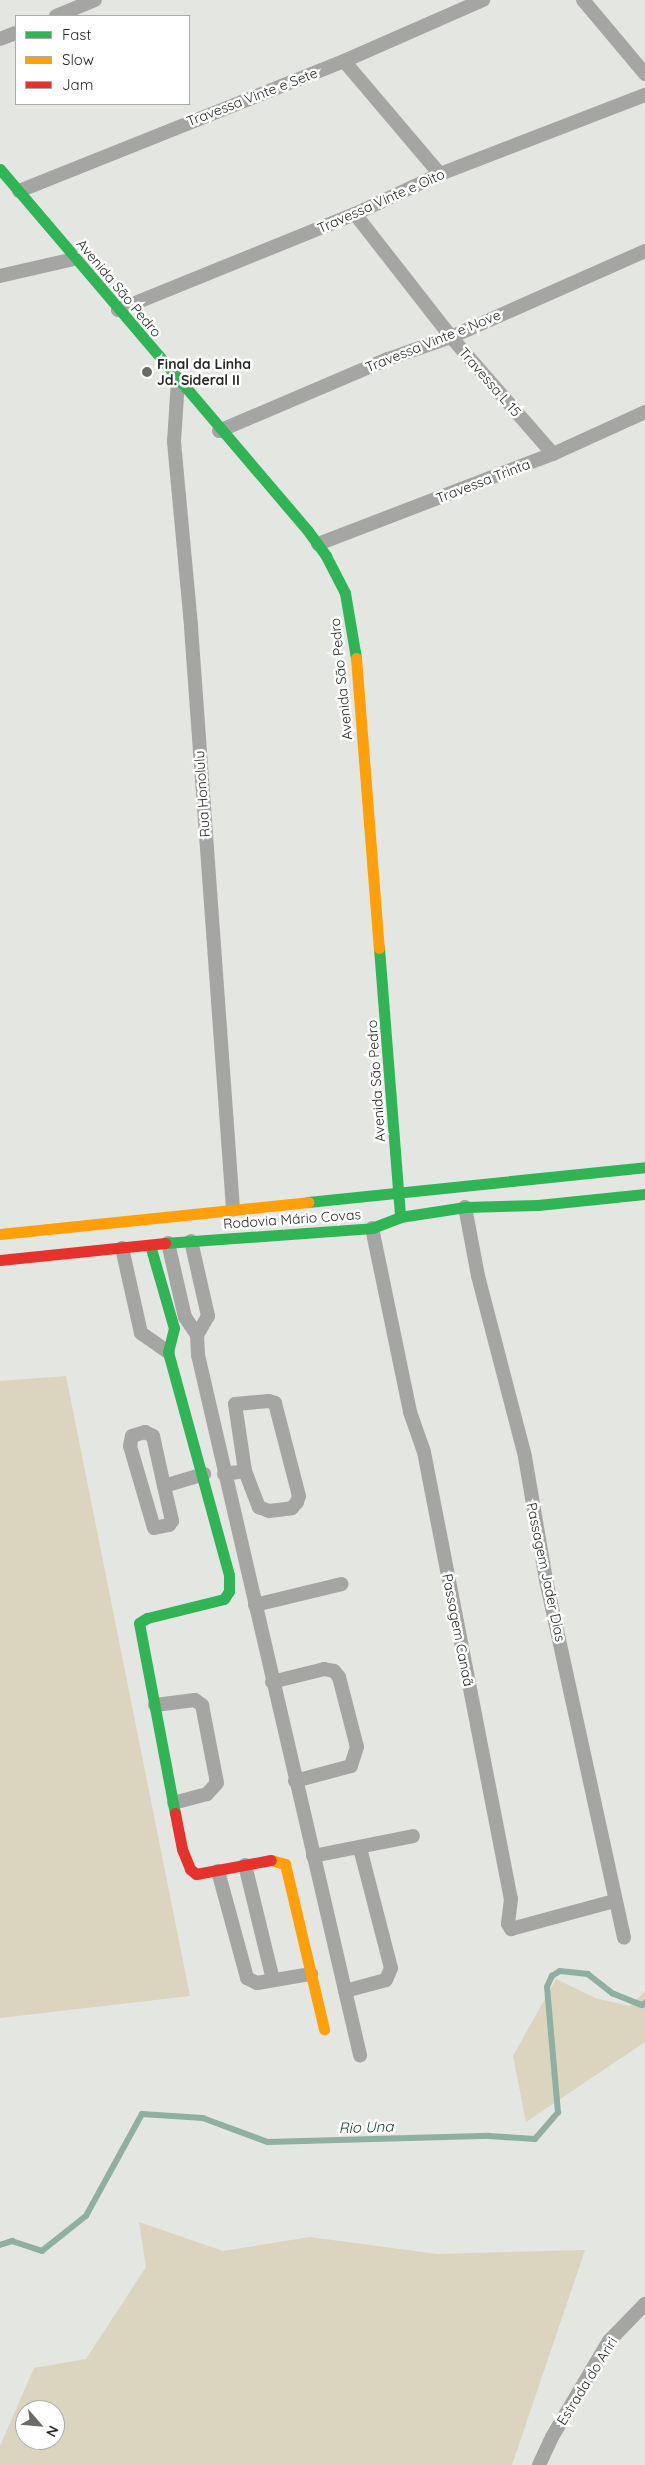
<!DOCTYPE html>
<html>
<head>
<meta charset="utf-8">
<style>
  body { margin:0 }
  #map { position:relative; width:645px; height:2465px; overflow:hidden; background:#e4e6e2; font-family:Quicksand,sans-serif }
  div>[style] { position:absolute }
  .green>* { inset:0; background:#dbd4be }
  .stream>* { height:5.5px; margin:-2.75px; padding:0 2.75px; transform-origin:2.75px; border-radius:2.75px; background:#8fafa2 }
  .street>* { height:14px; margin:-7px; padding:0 7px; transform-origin:7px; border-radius:7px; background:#a5a6a4 }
  .fast>* { height:11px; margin:-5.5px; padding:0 5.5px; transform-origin:5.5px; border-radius:5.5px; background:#30b455 }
  .slow>* { height:11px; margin:-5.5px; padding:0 5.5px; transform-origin:5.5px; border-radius:5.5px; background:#ff9f0a }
  .jam>* { height:11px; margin:-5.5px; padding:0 5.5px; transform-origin:5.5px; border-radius:5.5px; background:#e5322d }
  .dots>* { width:14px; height:14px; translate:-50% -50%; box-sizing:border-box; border:2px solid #fff; border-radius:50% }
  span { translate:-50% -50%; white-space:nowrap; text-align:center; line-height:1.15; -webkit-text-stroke:5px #fff; paint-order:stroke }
  .street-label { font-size:14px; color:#292a27 }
  .poi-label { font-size:14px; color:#292a27; font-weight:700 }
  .left { translate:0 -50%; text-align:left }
  .water-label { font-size:15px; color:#0e392c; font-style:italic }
  .legend { position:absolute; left:15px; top:15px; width:175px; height:90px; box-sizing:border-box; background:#fff; border:1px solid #a9aaa9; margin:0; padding:6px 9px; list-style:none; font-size:15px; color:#292a27 }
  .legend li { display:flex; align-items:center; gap:10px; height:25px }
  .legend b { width:25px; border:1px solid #a9aaa9 }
  .north { position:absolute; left:15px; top:2400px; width:50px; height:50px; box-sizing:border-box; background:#fff; border:1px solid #a9aaa9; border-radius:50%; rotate:117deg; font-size:14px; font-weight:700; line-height:20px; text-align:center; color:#292a27 }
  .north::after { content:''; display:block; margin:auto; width:18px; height:22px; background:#6a6c68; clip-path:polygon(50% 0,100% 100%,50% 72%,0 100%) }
</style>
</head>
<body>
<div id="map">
  <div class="green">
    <div style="clip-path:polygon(66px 1376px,190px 1996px,0 2018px,0 1381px)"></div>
    <div style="clip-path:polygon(556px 1979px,595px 1998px,630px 2006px,645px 1991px,645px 2042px,526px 2122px,513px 2056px)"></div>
    <div style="clip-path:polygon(evenodd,139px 2222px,223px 2251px,310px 2237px,437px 2254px,585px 2250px,512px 2465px,0 2465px,0 2446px,34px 2368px,86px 2359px,146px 2267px,139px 2222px,25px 2410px,55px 2410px,55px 2440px,25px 2440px,25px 2410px)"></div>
  </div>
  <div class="stream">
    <div style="left:0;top:2245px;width:13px;rotate:-18deg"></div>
    <div style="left:12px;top:2241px;width:32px;rotate:18deg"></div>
    <div style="left:42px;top:2251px;width:56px;rotate:-38.5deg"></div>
    <div style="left:86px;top:2216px;width:116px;rotate:-61.2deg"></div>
    <div style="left:142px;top:2114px;width:61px;rotate:3.8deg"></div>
    <div style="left:203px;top:2118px;width:69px;rotate:20.3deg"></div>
    <div style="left:268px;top:2142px;width:221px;rotate:-1.6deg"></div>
    <div style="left:489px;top:2136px;width:46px;rotate:3.7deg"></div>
    <div style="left:535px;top:2139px;width:35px;rotate:-49deg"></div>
    <div style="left:558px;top:2113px;width:126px;rotate:-95deg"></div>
    <div style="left:547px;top:1987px;width:12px;rotate:-66deg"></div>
    <div style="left:552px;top:1976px;width:9px;rotate:-32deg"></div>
    <div style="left:560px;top:1971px;width:28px;rotate:6deg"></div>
    <div style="left:588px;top:1974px;width:31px;rotate:38deg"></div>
    <div style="left:612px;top:1993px;width:32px;rotate:22deg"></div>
    <div style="left:642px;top:2005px;width:4px;rotate:-34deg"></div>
  </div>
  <div class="street">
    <div style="left:583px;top:0;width:97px;rotate:50deg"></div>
    <div style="left:56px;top:16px;width:42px;rotate:-22.3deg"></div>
    <div style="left:0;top:39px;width:17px;rotate:-21deg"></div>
    <div style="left:344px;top:61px;width:148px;rotate:49.7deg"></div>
    <div style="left:19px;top:191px;width:350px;rotate:-21.8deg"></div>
    <div style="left:344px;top:61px;width:152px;rotate:-23.7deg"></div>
    <div style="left:355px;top:214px;width:156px;rotate:52deg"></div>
    <div style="left:451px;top:337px;width:155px;rotate:48.9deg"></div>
    <div style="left:0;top:276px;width:76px;rotate:-12.9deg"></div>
    <div style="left:118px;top:310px;width:256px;rotate:-22.1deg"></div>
    <div style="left:355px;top:214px;width:94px;rotate:-25.2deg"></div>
    <div style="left:440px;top:174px;width:220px;rotate:-21.1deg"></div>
    <div style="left:178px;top:380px;width:62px;rotate:93.7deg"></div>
    <div style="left:174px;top:442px;width:186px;rotate:84.7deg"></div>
    <div style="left:191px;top:627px;width:584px;rotate:85.87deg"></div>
    <div style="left:219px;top:431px;width:184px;rotate:-23.1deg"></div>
    <div style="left:388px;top:359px;width:67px;rotate:-19.2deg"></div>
    <div style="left:451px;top:337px;width:212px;rotate:-23.9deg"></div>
    <div style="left:318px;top:544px;width:252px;rotate:-21deg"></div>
    <div style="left:553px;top:454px;width:101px;rotate:-24.5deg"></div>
    <div style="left:465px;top:1207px;width:70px;rotate:79.3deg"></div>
    <div style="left:478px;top:1276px;width:187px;rotate:75.4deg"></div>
    <div style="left:525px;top:1457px;width:125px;rotate:80.3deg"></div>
    <div style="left:546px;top:1580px;width:366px;rotate:77.7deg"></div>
    <div style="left:372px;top:1228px;width:188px;rotate:78.3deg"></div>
    <div style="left:410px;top:1412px;width:42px;rotate:70.7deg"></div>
    <div style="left:424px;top:1452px;width:455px;rotate:79deg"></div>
    <div style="left:511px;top:1899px;width:25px;rotate:97deg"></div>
    <div style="left:508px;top:1924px;width:6px;rotate:59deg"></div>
    <div style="left:511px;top:1929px;width:108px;rotate:-15.1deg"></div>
    <div style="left:191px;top:1241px;width:77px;rotate:77.2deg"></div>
    <div style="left:208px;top:1316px;width:22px;rotate:120deg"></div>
    <div style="left:197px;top:1335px;width:20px;rotate:87deg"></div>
    <div style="left:198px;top:1355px;width:719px;rotate:76.97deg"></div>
    <div style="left:168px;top:1243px;width:76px;rotate:77.1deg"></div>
    <div style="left:185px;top:1317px;width:22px;rotate:56deg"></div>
    <div style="left:122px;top:1248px;width:87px;rotate:77.4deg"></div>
    <div style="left:141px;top:1333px;width:33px;rotate:35deg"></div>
    <div style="left:224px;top:1474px;width:21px;rotate:-8deg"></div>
    <div style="left:245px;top:1471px;width:39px;rotate:69deg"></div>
    <div style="left:259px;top:1507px;width:11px;rotate:22deg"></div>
    <div style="left:269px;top:1511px;width:23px;rotate:-7deg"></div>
    <div style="left:292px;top:1508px;width:8px;rotate:-50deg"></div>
    <div style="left:297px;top:1502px;width:6px;rotate:-72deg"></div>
    <div style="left:299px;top:1496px;width:96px;rotate:-104.5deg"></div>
    <div style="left:275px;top:1403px;width:6px;rotate:-162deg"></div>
    <div style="left:269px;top:1401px;width:34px;rotate:175deg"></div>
    <div style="left:235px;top:1404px;width:68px;rotate:81.5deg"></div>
    <div style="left:164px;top:1486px;width:36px;rotate:77deg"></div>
    <div style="left:172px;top:1521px;width:5px;rotate:127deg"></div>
    <div style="left:169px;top:1525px;width:15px;rotate:169deg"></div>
    <div style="left:154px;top:1528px;width:85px;rotate:-106.3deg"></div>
    <div style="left:130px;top:1446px;width:10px;rotate:-79deg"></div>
    <div style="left:132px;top:1436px;width:14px;rotate:-17deg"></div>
    <div style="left:145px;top:1432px;width:9px;rotate:27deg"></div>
    <div style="left:153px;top:1436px;width:51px;rotate:77.6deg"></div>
    <div style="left:164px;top:1486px;width:42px;rotate:-16.7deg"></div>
    <div style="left:255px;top:1605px;width:89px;rotate:-13.6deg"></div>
    <div style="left:272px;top:1682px;width:54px;rotate:-14deg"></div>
    <div style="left:324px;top:1669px;width:10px;rotate:11deg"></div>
    <div style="left:334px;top:1671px;width:8px;rotate:50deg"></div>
    <div style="left:339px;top:1677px;width:72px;rotate:75.6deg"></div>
    <div style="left:357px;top:1747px;width:20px;rotate:108deg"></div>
    <div style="left:351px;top:1766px;width:58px;rotate:165deg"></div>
    <div style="left:155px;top:1705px;width:40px;rotate:-7.1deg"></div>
    <div style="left:195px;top:1700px;width:9px;rotate:36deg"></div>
    <div style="left:202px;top:1705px;width:79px;rotate:79.1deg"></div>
    <div style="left:217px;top:1783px;width:15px;rotate:132deg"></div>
    <div style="left:207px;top:1794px;width:34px;rotate:165deg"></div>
    <div style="left:313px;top:1856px;width:102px;rotate:-11.3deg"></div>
    <div style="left:245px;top:1865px;width:118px;rotate:76.3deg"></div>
    <div style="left:218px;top:1871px;width:111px;rotate:74.8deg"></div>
    <div style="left:247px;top:1978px;width:11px;rotate:27deg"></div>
    <div style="left:257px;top:1983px;width:55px;rotate:-9.5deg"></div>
    <div style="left:345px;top:1991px;width:42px;rotate:-15deg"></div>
    <div style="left:386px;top:1980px;width:13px;rotate:-67deg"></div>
    <div style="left:391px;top:1968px;width:124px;rotate:-104.5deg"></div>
    <div style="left:539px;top:2465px;width:31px;rotate:-65deg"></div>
    <div style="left:552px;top:2437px;width:112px;rotate:-59.3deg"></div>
    <div style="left:609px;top:2341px;width:52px;rotate:-45.8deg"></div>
  </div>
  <div class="fast">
    <div style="left:0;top:169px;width:475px;rotate:49.6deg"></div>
    <div style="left:308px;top:531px;width:31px;rotate:54deg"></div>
    <div style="left:326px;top:556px;width:42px;rotate:62.8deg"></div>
    <div style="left:345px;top:593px;width:66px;rotate:80.4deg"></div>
    <div style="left:379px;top:948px;width:270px;rotate:85.5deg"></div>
    <div style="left:308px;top:1202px;width:339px;rotate:-5.9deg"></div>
    <div style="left:165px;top:1243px;width:208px;rotate:-4.1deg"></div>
    <div style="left:372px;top:1228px;width:30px;rotate:-21deg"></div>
    <div style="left:400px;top:1217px;width:66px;rotate:-8.7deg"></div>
    <div style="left:465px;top:1207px;width:73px;rotate:-1.6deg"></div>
    <div style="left:538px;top:1205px;width:108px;rotate:-5.9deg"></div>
    <div style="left:150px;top:1245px;width:86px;rotate:73.9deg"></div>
    <div style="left:174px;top:1328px;width:25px;rotate:104deg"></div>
    <div style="left:168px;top:1352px;width:231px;rotate:74.7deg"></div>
    <div style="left:229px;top:1575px;width:16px;rotate:90deg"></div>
    <div style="left:229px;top:1591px;width:9px;rotate:122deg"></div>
    <div style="left:224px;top:1599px;width:79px;rotate:166.1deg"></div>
    <div style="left:147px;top:1618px;width:9px;rotate:148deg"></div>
    <div style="left:139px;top:1623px;width:193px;rotate:79.3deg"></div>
  </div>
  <div class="slow">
    <div style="left:356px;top:658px;width:291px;rotate:85.5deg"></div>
    <div style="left:0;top:1234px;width:310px;rotate:-5.9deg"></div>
    <div style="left:271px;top:1860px;width:15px;rotate:16deg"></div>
    <div style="left:285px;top:1864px;width:170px;rotate:76.7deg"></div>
  </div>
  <div class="jam">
    <div style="left:0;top:1260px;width:166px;rotate:-5.9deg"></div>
    <div style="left:175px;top:1813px;width:37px;rotate:79deg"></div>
    <div style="left:182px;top:1849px;width:22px;rotate:68deg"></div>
    <div style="left:190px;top:1869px;width:8px;rotate:40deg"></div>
    <div style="left:196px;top:1874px;width:76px;rotate:-10.6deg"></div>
  </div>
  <div class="dots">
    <div style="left:147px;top:372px;background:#6a6c68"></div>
  </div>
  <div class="street-label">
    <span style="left:252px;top:97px;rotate:-21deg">Travessa Vinte e Sete</span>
    <span style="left:381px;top:201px;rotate:-24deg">Travessa Vinte e Oito</span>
    <span style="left:119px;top:288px;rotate:50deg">Avenida São Pedro</span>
    <span style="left:433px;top:341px;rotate:-22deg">Travessa Vinte e Nove</span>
    <span style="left:490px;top:382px;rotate:49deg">Travessa L 15</span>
    <span style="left:483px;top:481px;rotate:-21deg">Travessa Trinta</span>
    <span style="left:341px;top:679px;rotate:-96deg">Avenida São Pedro</span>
    <span style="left:202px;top:794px;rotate:-94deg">Rua Honolulu</span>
    <span style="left:376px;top:1081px;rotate:-94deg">Avenida São Pedro</span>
    <span style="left:292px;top:1219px;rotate:-4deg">Rodovia Mário Covas</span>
    <span style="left:546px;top:1572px;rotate:78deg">Passagem Jader Dias</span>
    <span style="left:458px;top:1630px;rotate:79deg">Passagem Canaã</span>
    <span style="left:587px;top:2381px;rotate:-58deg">Estrada do Ariri</span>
  </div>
  <div class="poi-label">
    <span class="left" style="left:157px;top:372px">Final da Linha<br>Jd. Sideral II</span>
  </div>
  <div class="water-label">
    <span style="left:366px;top:2127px;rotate:-2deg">Rio Una</span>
  </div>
  <ul class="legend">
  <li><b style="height:6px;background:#30b455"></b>Fast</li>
  <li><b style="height:6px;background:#ff9f0a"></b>Slow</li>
  <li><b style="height:6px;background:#e5322d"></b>Jam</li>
  </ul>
  <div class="north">N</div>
</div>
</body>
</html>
